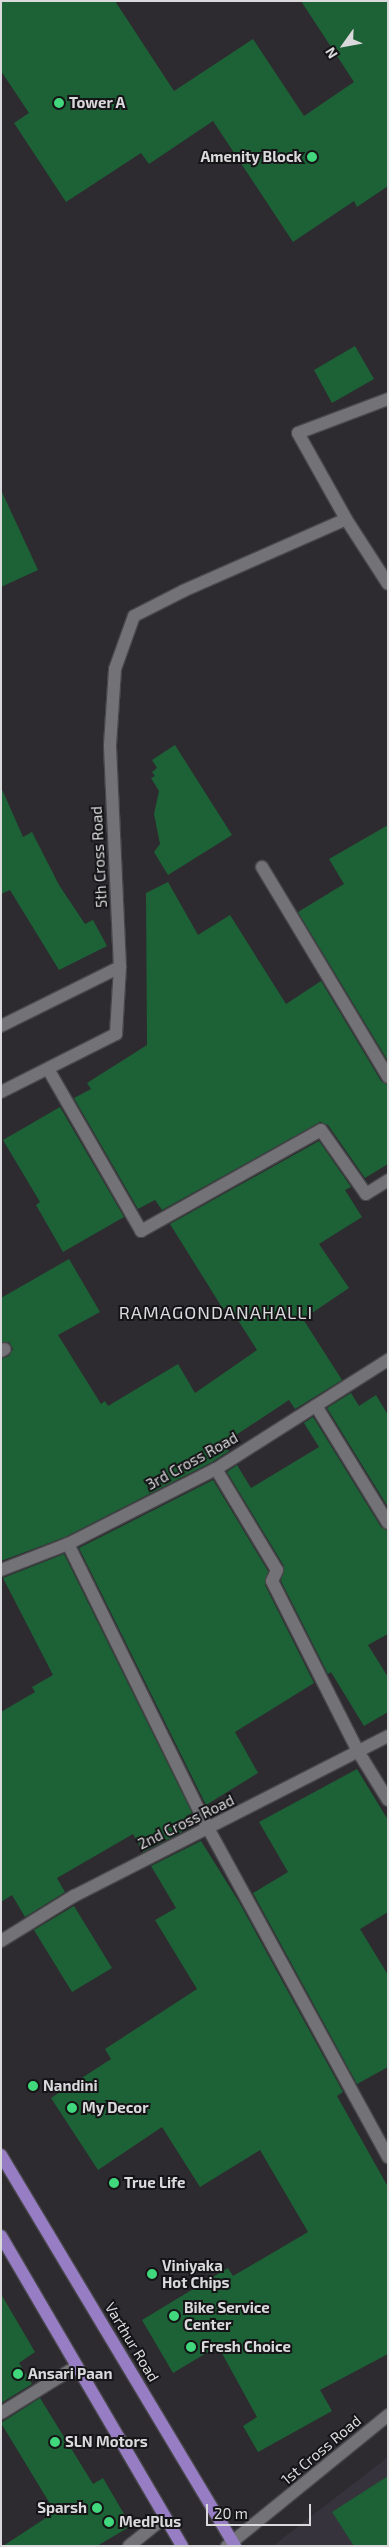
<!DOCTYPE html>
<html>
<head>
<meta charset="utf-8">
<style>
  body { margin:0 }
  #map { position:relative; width:389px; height:2547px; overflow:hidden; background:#2d2b30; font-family:"Exo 2",sans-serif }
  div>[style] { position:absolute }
  .built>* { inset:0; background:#36333d }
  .building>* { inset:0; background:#1d6136 }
  .roads { filter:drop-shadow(1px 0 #48474b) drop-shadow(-1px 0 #48474b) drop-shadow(0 1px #48474b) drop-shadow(0 -1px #48474b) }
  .lane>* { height:12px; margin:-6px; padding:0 6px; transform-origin:6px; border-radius:6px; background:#737277 }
  .street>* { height:12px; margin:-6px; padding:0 6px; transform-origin:6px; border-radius:6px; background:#737277 }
  .secondary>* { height:12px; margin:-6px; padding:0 6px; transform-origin:6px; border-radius:6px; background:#737277 }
  .primary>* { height:12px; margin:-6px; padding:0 6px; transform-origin:6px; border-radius:6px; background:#967dc4 }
  .dots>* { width:14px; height:14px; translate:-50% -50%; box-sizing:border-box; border:2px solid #151416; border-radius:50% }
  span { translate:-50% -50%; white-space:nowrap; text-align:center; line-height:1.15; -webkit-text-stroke:4px #151416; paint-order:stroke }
  .poi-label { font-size:15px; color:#dad9dc; font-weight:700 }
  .left { translate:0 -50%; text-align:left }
  .right { translate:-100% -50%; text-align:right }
  .street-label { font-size:15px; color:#dad9dc }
  .quarter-label { font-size:18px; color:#dad9dc; letter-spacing:1px }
  .frame { position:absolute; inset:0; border:2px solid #dad9dc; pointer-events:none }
  .north { position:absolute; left:319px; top:20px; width:50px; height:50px; -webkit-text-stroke:4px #151416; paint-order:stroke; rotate:238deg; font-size:14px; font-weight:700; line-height:20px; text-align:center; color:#dad9dc }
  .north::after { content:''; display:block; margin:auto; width:18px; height:22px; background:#dad9dc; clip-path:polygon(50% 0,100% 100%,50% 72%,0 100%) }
  .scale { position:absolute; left:206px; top:2504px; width:105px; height:22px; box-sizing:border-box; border:2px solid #dad9dc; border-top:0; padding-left:6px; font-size:15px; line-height:18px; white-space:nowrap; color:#dad9dc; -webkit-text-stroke:4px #151416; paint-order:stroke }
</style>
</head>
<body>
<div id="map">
  <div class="built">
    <div style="clip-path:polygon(388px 2457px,388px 2546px,275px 2546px,274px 2545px)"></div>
  </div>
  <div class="building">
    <div style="clip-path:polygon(1px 1px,115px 1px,174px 91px,253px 39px,304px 116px,354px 82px,301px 1px,388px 1px,388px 186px,357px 207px,354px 201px,293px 242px,213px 121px,149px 164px,141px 153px,66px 202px,14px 123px,29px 113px,1px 71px)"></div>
    <div style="clip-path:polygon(355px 346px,374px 379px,332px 403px,314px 370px)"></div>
    <div style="clip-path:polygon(1px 490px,38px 570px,1px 587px)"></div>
    <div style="clip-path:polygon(175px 745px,232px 835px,168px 875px,154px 852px,160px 844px,154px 814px,159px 791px,151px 778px,155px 776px,152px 772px,157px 768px,152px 760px)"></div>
    <div style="clip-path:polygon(1px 787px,23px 837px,32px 832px,59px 885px,85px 924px,93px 920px,107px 946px,59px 970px,10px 890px,1px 894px)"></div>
    <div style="clip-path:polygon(388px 825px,388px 1061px,298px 912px,344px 884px,329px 859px)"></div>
    <div style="clip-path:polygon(168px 882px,198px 935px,230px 915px,286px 1004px,321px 981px,381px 1081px,388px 1085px,388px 1164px,365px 1178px,328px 1125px,320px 1122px,162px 1210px,155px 1200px,138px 1209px,74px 1098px,91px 1089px,87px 1083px,147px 1045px,146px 893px)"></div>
    <div style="clip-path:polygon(60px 1107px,124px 1217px,63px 1252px,36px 1205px,40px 1202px,3px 1140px)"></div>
    <div style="clip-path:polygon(319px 1141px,351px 1187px,345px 1190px,362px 1217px,319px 1244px,349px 1288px,303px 1319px,342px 1380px,295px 1409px,289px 1400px,224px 1443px,229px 1451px,212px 1462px,65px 1537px,1px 1561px,1px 1359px,9px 1356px,13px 1349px,9px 1342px,1px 1342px,1px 1298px,69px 1259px,100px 1312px,58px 1335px,101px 1404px,105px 1401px,108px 1406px,178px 1364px,195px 1393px,257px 1350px,229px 1306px,223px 1309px,170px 1224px)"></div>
    <div style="clip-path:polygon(351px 1393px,359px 1406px,376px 1395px,388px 1415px,388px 1507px,327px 1408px)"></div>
    <div style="clip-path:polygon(313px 1417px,381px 1527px,388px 1531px,388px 1634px,368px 1645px,388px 1677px,388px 1712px,364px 1726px,331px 1672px,328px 1674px,281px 1581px,284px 1566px,227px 1472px,237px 1465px,251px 1488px,319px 1447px,304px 1423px)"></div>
    <div style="clip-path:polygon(213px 1480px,268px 1571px,265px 1585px,314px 1683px,235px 1732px,258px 1773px,206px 1805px,79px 1548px)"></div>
    <div style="clip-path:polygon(64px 1554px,192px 1813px,186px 1816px,192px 1827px,143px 1852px,133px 1834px,57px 1878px,65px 1892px,25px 1917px,12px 1895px,1px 1902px,1px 1712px,35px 1692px,32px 1687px,53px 1675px,3px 1578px)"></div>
    <div style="clip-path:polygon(357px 1769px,388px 1820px,388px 1912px,360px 1929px,388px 1975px,388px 2067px,357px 2084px,253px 1893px,288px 1872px,259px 1822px)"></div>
    <div style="clip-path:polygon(201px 1841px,239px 1902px,343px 2092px,337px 2096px,388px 2187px,388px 2354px,320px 2390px,332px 2411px,258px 2452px,243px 2426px,257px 2417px,218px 2346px,173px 2373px,142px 2320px,228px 2268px,233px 2276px,308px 2232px,260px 2150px,200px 2187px,162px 2127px,98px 2170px,51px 2098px,111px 2059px,105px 2049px,197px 1989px,155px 1920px,176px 1908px,151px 1866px)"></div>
    <div style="clip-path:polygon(74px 1906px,112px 1968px,72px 1992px,34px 1930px)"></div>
    <div style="clip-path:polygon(1px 2294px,35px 2352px,19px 2363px,32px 2384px,1px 2403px)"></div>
    <div style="clip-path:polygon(40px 2398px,93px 2484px,103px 2478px,131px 2526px,97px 2546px,3px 2546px,55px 2512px,1px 2423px)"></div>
    <div style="clip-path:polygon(388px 2476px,388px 2546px,354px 2546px,332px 2512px)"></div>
  </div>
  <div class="roads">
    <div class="lane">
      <div style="left:48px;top:1069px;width:187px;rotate:60.1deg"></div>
      <div style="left:1px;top:2413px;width:89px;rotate:-31.7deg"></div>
    </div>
    <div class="street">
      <div style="left:388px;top:399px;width:96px;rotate:159.3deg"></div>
      <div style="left:298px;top:433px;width:98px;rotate:60.8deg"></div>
      <div style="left:346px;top:519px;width:77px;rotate:57.1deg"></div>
      <div style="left:262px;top:867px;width:245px;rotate:59deg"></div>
      <div style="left:120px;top:967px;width:222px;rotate:-92.6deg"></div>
      <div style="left:110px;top:745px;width:76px;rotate:-86.2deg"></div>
      <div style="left:115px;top:669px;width:56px;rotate:-70.3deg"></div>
      <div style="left:134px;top:616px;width:55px;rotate:-27deg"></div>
      <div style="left:183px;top:591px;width:178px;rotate:-23.8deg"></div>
      <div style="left:141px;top:1231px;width:206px;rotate:-29.3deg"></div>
      <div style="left:321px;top:1130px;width:78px;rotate:54.9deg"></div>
      <div style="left:366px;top:1194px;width:26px;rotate:-32deg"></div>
      <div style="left:1px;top:1351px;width:4px;rotate:-27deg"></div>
      <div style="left:316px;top:1406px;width:137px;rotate:58.4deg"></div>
      <div style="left:216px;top:1469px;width:118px;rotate:58.9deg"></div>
      <div style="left:277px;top:1570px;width:12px;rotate:114deg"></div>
      <div style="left:272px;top:1581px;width:193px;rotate:63.2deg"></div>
      <div style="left:359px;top:1753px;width:55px;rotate:58.3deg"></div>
      <div style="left:68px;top:1544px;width:319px;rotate:63.8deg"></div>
      <div style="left:209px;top:1830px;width:373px;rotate:61.3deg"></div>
      <div style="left:1px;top:1570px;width:72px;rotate:-21.2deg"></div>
      <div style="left:68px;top:1544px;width:166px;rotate:-26.9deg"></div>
      <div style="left:216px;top:1469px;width:204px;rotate:-32.4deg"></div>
      <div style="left:1px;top:1941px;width:86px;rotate:-31.7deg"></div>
      <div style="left:74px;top:1896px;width:352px;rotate:-27deg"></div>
      <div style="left:129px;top:2546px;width:46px;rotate:-38.9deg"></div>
      <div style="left:227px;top:2546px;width:208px;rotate:-39.1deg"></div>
    </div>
    <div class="secondary">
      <div style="left:1px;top:1026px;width:133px;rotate:-26.4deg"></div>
      <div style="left:1px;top:1092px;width:129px;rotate:-26.8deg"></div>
      <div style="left:116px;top:1034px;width:67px;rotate:-86.6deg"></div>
    </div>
    <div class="primary">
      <div style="left:1px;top:2155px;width:456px;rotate:59.1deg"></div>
      <div style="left:1px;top:2236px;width:359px;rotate:59.7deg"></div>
    </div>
  </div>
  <div class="dots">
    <div style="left:59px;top:103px;background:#41d77c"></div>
    <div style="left:312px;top:157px;background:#41d77c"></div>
    <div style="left:33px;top:2086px;background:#41d77c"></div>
    <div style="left:72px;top:2108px;background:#41d77c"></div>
    <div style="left:114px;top:2183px;background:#41d77c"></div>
    <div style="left:152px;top:2274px;background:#41d77c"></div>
    <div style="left:174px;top:2316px;background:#41d77c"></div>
    <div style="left:191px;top:2347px;background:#41d77c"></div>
    <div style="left:18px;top:2374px;background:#41d77c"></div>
    <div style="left:55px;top:2442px;background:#41d77c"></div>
    <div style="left:97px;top:2508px;background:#41d77c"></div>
    <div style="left:109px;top:2522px;background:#41d77c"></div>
  </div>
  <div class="poi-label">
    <span class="left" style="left:69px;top:103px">Tower A</span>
    <span class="right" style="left:302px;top:157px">Amenity Block</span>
    <span class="left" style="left:43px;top:2086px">Nandini</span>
    <span class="left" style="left:82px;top:2108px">My Decor</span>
    <span class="left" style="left:124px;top:2183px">True Life</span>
    <span class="left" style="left:162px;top:2274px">Viniyaka<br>Hot Chips</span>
    <span class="left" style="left:184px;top:2316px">Bike Service<br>Center</span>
    <span class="left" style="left:201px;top:2347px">Fresh Choice</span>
    <span class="left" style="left:28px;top:2374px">Ansari Paan</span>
    <span class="left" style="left:65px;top:2442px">SLN Motors</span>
    <span class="right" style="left:87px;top:2508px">Sparsh</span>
    <span class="left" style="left:119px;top:2522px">MedPlus</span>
  </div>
  <div class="street-label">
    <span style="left:99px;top:857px;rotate:-93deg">5th Cross Road</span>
    <span style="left:192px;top:1461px;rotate:-29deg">3rd Cross Road</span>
    <span style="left:186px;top:1822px;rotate:-26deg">2nd Cross Road</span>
    <span style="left:132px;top:2342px;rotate:59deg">Varthur Road</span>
    <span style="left:321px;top:2450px;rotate:-40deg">1st Cross Road</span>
  </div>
  <div class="quarter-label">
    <span style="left:216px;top:1312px">RAMAGONDANAHALLI</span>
  </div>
  <div class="frame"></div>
  <div class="north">N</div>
  <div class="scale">20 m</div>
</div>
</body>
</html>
